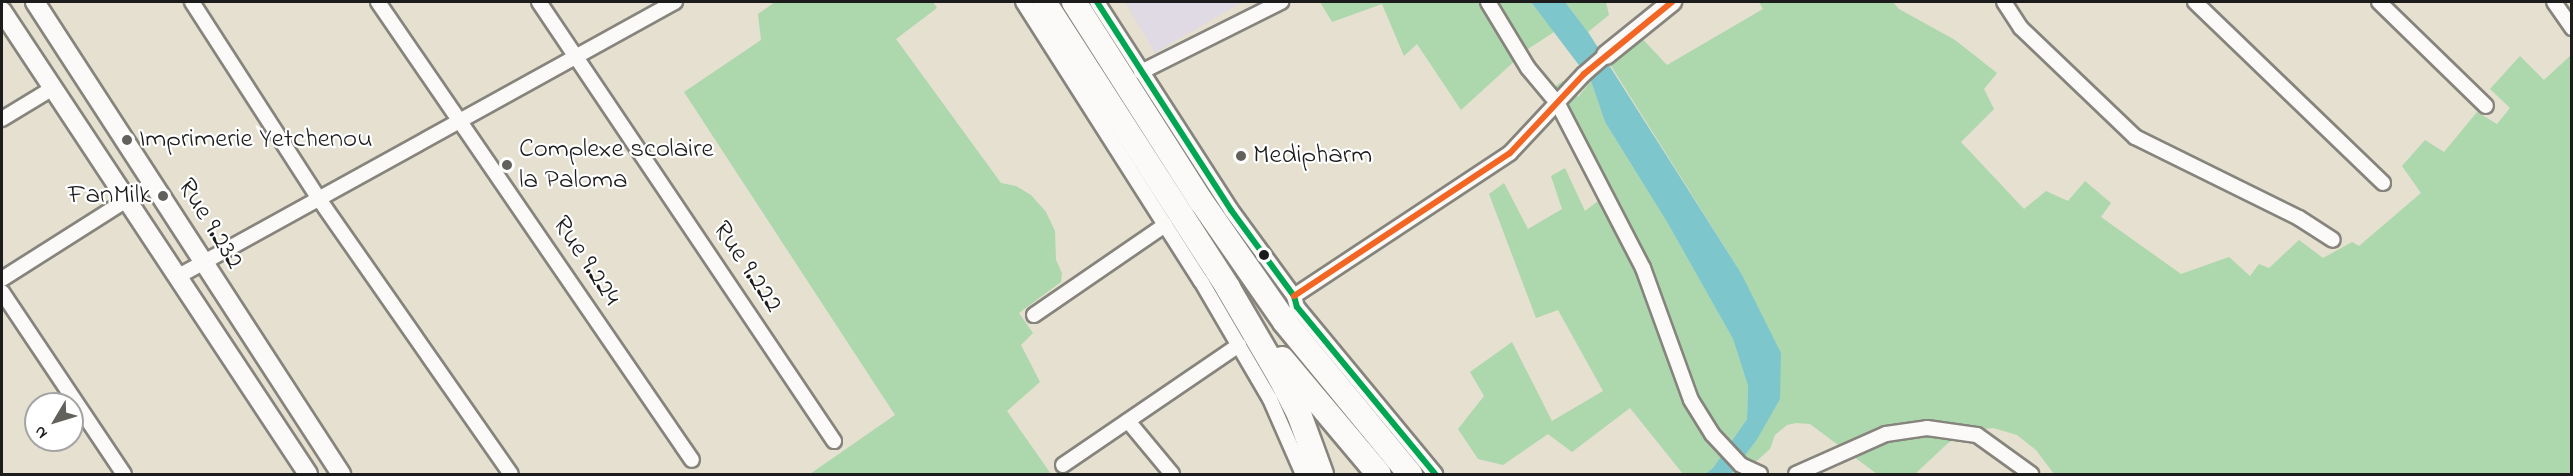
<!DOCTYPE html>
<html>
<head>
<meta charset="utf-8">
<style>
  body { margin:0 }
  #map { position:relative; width:2573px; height:476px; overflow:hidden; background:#e5e0cf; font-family:"Indie Flower",sans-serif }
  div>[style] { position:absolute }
  .built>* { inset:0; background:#e0dae4 }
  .green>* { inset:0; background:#add7ac }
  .water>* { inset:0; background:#7cc6cc }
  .roads { filter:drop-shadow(2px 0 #86847c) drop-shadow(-2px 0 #86847c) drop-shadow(0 2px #86847c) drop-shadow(0 -2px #86847c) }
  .minor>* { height:14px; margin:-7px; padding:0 7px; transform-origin:7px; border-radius:7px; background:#fbfaf8 }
  .tertiary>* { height:18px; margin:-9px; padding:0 9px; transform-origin:9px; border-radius:9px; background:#fbfaf8 }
  .trunk>* { height:24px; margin:-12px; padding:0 12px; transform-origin:12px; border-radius:12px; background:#fbfaf8 }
  .bus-1>* { height:6px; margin:-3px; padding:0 3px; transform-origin:3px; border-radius:3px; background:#00a651 }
  .bus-2>* { height:6px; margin:-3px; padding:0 3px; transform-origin:3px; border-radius:3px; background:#f26522 }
  .dots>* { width:16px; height:16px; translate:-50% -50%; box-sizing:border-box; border:3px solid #fff; border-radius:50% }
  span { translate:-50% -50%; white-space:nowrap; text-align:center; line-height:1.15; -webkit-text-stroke:4.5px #fff; paint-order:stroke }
  .poi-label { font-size:27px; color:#1c1c1c }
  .left { translate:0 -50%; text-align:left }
  .right { translate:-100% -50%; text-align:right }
  .street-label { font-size:27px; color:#1c1c1c }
  .frame { position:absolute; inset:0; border:3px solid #1c1c1c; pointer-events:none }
  .north { position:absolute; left:24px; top:392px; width:60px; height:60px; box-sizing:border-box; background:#fff; border:2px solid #a4a4a4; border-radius:50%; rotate:232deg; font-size:16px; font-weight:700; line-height:24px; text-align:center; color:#1c1c1c }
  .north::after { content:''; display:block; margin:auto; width:21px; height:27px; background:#62615b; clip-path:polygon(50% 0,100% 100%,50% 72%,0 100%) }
</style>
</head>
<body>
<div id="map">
  <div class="built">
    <div style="clip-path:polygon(1125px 2px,1242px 2px,1155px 53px)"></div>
  </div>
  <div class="green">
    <div style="clip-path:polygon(775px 2px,933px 2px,937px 8px,896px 39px,1001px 183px,1016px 186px,1031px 195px,1046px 212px,1055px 231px,1056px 260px,1062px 273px,1061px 282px,1019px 313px,1033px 333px,1021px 345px,1040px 382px,1007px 411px,1051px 474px,810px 474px,895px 415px,684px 92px,761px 40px,758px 14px)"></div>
    <div style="clip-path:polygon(1320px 2px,1531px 2px,1554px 32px,1528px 49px,1461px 110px,1417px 44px,1404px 56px,1382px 4px,1332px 22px)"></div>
    <div style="clip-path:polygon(1565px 2px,1606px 2px,1609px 15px,1588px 32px)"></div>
    <div style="clip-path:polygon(1759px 2px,1893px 2px,1899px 9px,1955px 40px,1997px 73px,1984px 89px,1994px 109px,1961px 142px,2024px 209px,2046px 191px,2068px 201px,2085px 181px,2111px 203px,2101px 217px,2181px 274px,2229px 257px,2250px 276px,2259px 264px,2269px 268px,2299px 240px,2323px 258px,2352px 242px,2359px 246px,2421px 193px,2402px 166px,2425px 140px,2444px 152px,2477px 112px,2497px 124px,2510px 108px,2490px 89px,2520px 56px,2544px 80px,2571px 55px,2571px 474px,2054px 474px,2036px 450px,2017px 435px,1993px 428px,1966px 431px,1947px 444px,1915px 474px,1877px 474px,1810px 424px,1796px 423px,1787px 425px,1775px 435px,1770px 449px,1742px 474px,1731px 474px,1756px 441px,1741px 273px,1608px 61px,1635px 31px,1667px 65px,1763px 9px)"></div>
    <div style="clip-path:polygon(1563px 81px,1578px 97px,1591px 81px,1605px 122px,1667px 222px,1733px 339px,1748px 386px,1747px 419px,1713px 468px,1705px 474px,1683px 474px,1630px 408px,1572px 452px,1548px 434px,1503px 465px,1478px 459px,1458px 429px,1484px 396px,1470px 372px,1512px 342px,1552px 421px,1603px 391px,1558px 310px,1536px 318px,1489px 194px,1504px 183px,1528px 229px,1562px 209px,1551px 176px,1565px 168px,1585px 211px,1598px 201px,1586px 161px,1592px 154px,1555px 86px)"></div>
  </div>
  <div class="water">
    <div style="clip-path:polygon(1531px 2px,1565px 2px,1588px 32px,1741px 273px,1781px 353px,1780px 399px,1756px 441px,1731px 474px,1705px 474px,1713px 468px,1747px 419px,1748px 386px,1733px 339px,1667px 222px,1605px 122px,1591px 81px)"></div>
  </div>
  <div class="roads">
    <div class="minor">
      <div style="left:192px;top:2px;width:234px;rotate:57.2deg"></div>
      <div style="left:319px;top:199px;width:335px;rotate:55.1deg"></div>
      <div style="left:378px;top:2px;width:555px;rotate:55.57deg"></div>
      <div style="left:539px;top:2px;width:529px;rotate:56.1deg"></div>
      <div style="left:1023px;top:2px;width:331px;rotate:57.5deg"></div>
      <div style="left:1201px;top:281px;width:137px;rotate:59.7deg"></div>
      <div style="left:1270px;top:399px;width:82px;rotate:66.3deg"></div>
      <div style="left:1097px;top:2px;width:247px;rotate:57.2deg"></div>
      <div style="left:1231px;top:210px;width:107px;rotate:53.8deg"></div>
      <div style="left:1294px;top:296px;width:11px;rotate:75deg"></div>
      <div style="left:1297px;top:307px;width:217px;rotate:50.4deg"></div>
      <div style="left:1488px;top:2px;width:77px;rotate:58.8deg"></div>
      <div style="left:1528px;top:68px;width:47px;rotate:50.2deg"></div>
      <div style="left:1558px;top:104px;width:185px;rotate:62.6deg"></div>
      <div style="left:1643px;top:268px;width:140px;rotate:70deg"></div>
      <div style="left:1691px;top:400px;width:40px;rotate:58deg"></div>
      <div style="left:1712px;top:434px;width:42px;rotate:46.9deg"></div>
      <div style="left:1741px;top:465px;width:21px;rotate:25deg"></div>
      <div style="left:2004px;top:2px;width:31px;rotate:57deg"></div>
      <div style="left:2021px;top:28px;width:158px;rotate:43.7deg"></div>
      <div style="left:2135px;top:137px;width:183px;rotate:26.3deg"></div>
      <div style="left:2299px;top:218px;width:40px;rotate:32.9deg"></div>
      <div style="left:2195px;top:2px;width:261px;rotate:43.9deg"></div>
      <div style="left:2379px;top:2px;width:149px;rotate:44.2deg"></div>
      <div style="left:2554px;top:2px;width:32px;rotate:55deg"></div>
      <div style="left:1141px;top:72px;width:157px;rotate:-26.6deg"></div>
      <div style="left:2px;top:119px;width:60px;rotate:-31.3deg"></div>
      <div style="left:177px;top:277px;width:569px;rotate:-28.91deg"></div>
      <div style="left:2px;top:279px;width:179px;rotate:-32.4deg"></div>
      <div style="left:2px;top:292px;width:219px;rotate:56.2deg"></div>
      <div style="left:1294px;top:296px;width:259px;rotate:-33.5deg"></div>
      <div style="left:1510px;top:153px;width:108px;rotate:-46.9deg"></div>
      <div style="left:1584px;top:74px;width:29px;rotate:-41deg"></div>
      <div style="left:1034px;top:315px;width:159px;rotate:-34.5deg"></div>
      <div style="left:1128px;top:421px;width:69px;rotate:50.3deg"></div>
      <div style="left:1063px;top:465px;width:213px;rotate:-34.3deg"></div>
      <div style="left:1796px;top:474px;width:98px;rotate:-24deg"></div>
      <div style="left:1886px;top:434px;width:41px;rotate:-8.3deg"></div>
      <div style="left:1927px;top:428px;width:50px;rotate:8deg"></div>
      <div style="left:1977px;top:435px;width:67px;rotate:35.8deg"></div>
    </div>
    <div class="tertiary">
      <div style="left:35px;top:2px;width:563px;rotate:57.04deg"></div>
      <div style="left:2px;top:11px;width:555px;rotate:56.54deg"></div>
      <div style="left:1606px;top:55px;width:85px;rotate:-38.8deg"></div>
    </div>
    <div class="trunk">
      <div style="left:1044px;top:2px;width:340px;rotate:57.2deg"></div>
      <div style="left:1228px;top:288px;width:103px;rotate:59.7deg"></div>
      <div style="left:1280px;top:377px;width:42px;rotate:62.8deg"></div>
      <div style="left:1299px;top:414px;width:64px;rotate:69.9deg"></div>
      <div style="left:1074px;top:2px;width:236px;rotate:57.5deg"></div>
      <div style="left:1201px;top:201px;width:147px;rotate:55.2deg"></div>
      <div style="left:1285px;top:322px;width:197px;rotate:50.6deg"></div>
      <div style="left:1282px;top:359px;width:150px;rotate:49.9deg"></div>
    </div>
  </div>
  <div class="bus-1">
    <div style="left:1097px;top:2px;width:247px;rotate:57.2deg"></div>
    <div style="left:1231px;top:210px;width:107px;rotate:53.8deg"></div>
    <div style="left:1294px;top:296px;width:11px;rotate:75deg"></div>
    <div style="left:1297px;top:307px;width:217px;rotate:50.4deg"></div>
  </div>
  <div class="bus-2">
    <div style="left:1294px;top:296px;width:259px;rotate:-33.5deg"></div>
    <div style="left:1510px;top:153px;width:108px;rotate:-46.9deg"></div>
    <div style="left:1584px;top:74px;width:114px;rotate:-39.3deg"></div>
  </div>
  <div class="dots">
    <div style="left:127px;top:140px;background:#62615b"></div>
    <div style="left:1241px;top:156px;background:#62615b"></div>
    <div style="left:507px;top:165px;background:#62615b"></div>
    <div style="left:163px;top:196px;background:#62615b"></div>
    <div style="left:1264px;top:255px;background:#1c1c1c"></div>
  </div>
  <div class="poi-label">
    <span class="left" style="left:139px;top:140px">Imprimerie Yetchenou</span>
    <span class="left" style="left:519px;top:165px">Complexe scolaire<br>la Paloma</span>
    <span class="left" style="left:1253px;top:156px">Medipharm</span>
    <span class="right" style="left:151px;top:196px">FanMilk</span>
  </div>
  <div class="street-label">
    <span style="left:210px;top:224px;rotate:58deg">Rue 9.232</span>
    <span style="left:586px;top:261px;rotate:56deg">Rue 9.224</span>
    <span style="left:747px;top:267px;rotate:56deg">Rue 9.222</span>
  </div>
  <div class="frame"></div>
  <div class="north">N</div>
</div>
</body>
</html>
